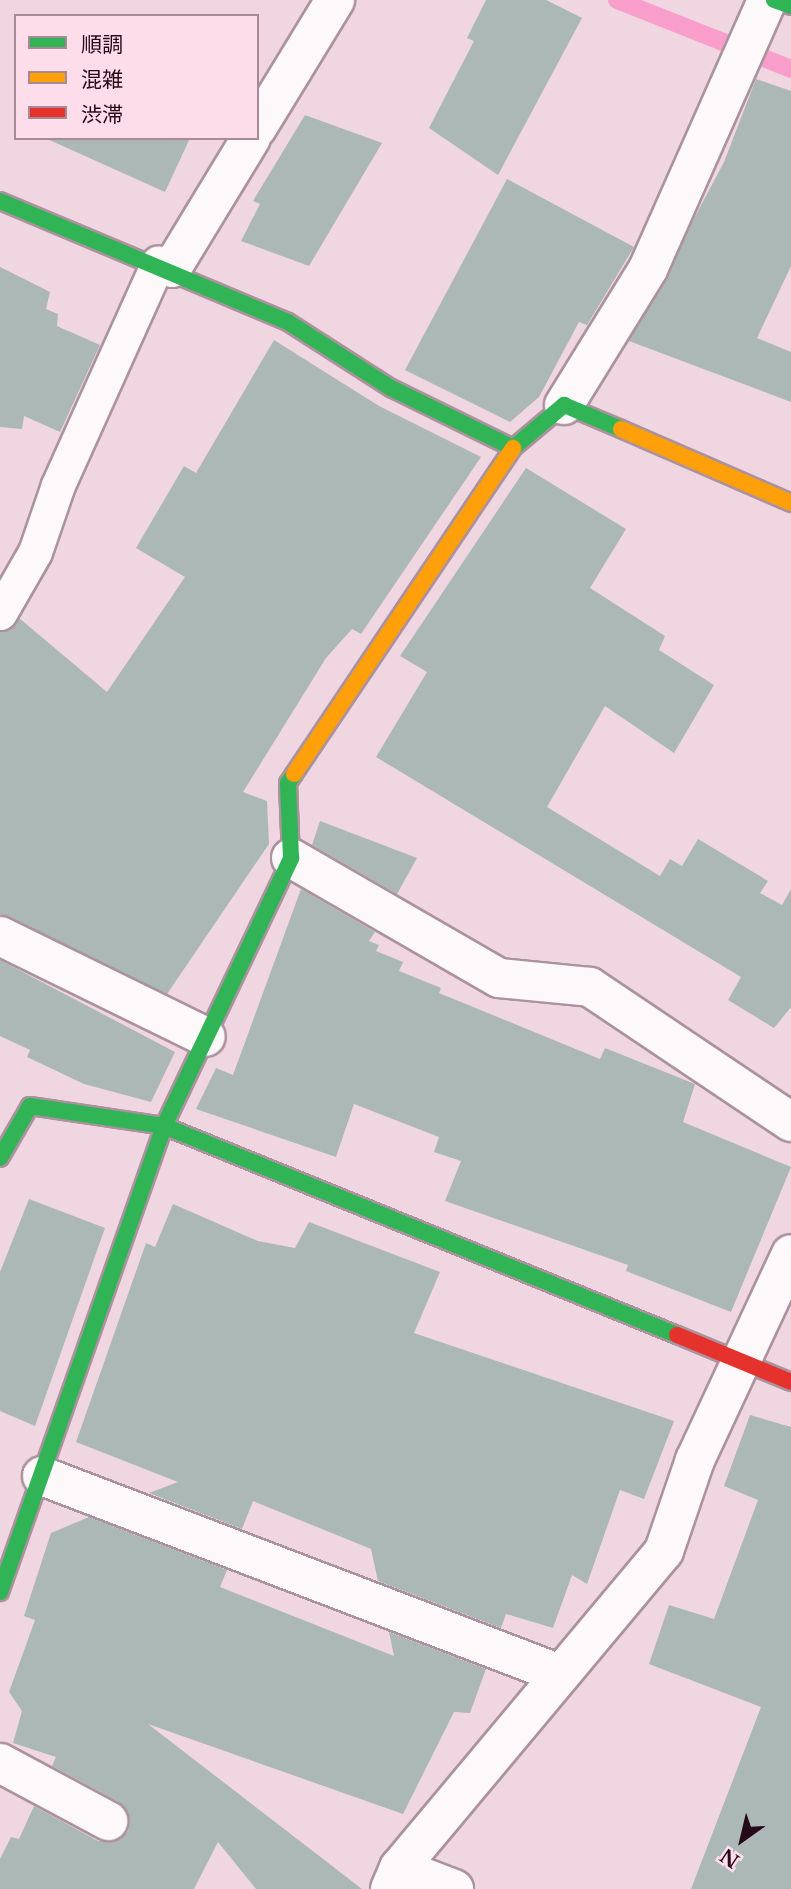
<!DOCTYPE html>
<html>
<head>
<meta charset="utf-8">
<style>
  body { margin:0 }
  #map { position:relative; width:791px; height:1889px; overflow:hidden; background:#f0d6e1; font-family:"Libre Baskerville","Noto Sans JP",serif }
  div>[style] { position:absolute }
  .stream>* { height:18px; margin:-9px; padding:0 9px; transform-origin:9px; border-radius:9px; background:#f99ecb }
  .building>* { inset:0; background:#abb8b6 }
  .roads { filter:drop-shadow(2px 0 #ab929e) drop-shadow(-2px 0 #ab929e) drop-shadow(0 2px #ab929e) drop-shadow(0 -2px #ab929e) }
  .lane>* { height:33px; margin:-16.5px; padding:0 16.5px; transform-origin:16.5px; border-radius:16.5px; background:#fdf9fa }
  .street>* { height:38px; margin:-19px; padding:0 19px; transform-origin:19px; border-radius:19px; background:#fdf9fa }
  .fast>* { height:16px; margin:-8px; padding:0 8px; transform-origin:8px; border-radius:8px; background:#30b455 }
  .slow>* { height:16px; margin:-8px; padding:0 8px; transform-origin:8px; border-radius:8px; background:#ff9f0a }
  .jam>* { height:16px; margin:-8px; padding:0 8px; transform-origin:8px; border-radius:8px; background:#e5322d }
  span { translate:-50% -50%; white-space:nowrap; text-align:center; line-height:1.15; -webkit-text-stroke:6px #feddeb; paint-order:stroke }
  .legend { position:absolute; left:14px; top:14px; width:245px; height:126px; box-sizing:border-box; background:#feddeb; border:2px solid #a88997; margin:0; padding:9px 12px; list-style:none; font-size:21px; color:#260a19 }
  .legend li { display:flex; align-items:center; gap:14px; height:35px }
  .legend b { width:35px; border:2px solid #a88997 }
  .north { position:absolute; left:707px; top:1805px; width:70px; height:70px; -webkit-text-stroke:5px #feddeb; paint-order:stroke; rotate:214deg; font-size:19px; font-weight:700; line-height:28px; text-align:center; color:#260a19 }
  .north::after { content:''; display:block; margin:auto; width:24px; height:32px; background:#260a19; clip-path:polygon(50% 0,100% 100%,50% 72%,0 100%) }
</style>
</head>
<body>
<div id="map">
  <div class="stream">
    <div style="left:617px;top:0;width:187px;rotate:21.6deg"></div>
  </div>
  <div class="building">
    <div style="clip-path:polygon(486px 0,546px 0,582px 18px,498px 175px,429px 128px,474px 41px,467px 38px)"></div>
    <div style="clip-path:polygon(756px 79px,791px 91px,791px 266px,757px 338px,791px 352px,791px 402px,629px 341px,724px 162px)"></div>
    <div style="clip-path:polygon(305px 115px,382px 143px,309px 266px,241px 241px,260px 204px,253px 201px)"></div>
    <div style="clip-path:polygon(45px 138px,190px 138px,165px 192px)"></div>
    <div style="clip-path:polygon(507px 179px,634px 247px,587px 325px,579px 322px,539px 397px,510px 422px,405px 370px)"></div>
    <div style="clip-path:polygon(0 267px,50px 292px,46px 309px,58px 314px,57px 326px,100px 345px,60px 432px,24px 416px,22px 429px,0 427px)"></div>
    <div style="clip-path:polygon(274px 340px,379px 406px,481px 457px,361px 634px,352px 629px,326px 658px,243px 792px,267px 801px,269px 844px,167px 994px,0 914px,0 632px,19px 618px,107px 692px,185px 577px,136px 548px,184px 466px,196px 473px)"></div>
    <div style="clip-path:polygon(526px 468px,626px 529px,590px 588px,665px 636px,659px 650px,714px 685px,674px 753px,605px 706px,547px 807px,660px 876px,670px 859px,682px 866px,698px 839px,768px 881px,760px 893px,782px 905px,791px 889px,791px 1007px,774px 1028px,728px 1000px,741px 977px,376px 757px,427px 672px,400px 656px)"></div>
    <div style="clip-path:polygon(320px 821px,417px 858px,397px 894px,312px 845px)"></div>
    <div style="clip-path:polygon(301px 889px,375px 932px,369px 941px,379px 945px,376px 951px,403px 962px,399px 971px,441px 988px,439px 993px,600px 1059px,605px 1048px,695px 1084px,683px 1122px,791px 1167px,731px 1312px,626px 1271px,628px 1265px,445px 1201px,461px 1161px,434px 1152px,439px 1137px,354px 1104px,336px 1157px,196px 1109px,216px 1068px,233px 1075px)"></div>
    <div style="clip-path:polygon(0 960px,175px 1052px,151px 1102px,84px 1084px,27px 1057px,30px 1050px,0 1036px)"></div>
    <div style="clip-path:polygon(29px 1199px,105px 1228px,35px 1426px,0 1411px,0 1272px)"></div>
    <div style="clip-path:polygon(173px 1204px,258px 1241px,295px 1248px,309px 1222px,440px 1272px,414px 1333px,674px 1421px,644px 1499px,620px 1490px,587px 1584px,572px 1575px,553px 1628px,506px 1614px,501px 1628px,378px 1581px,371px 1549px,253px 1501px,242px 1529px,149px 1493px,178px 1482px,76px 1442px,146px 1243px,155px 1247px)"></div>
    <div style="clip-path:polygon(750px 1415px,791px 1427px,791px 1889px,691px 1889px,761px 1707px,649px 1664px,669px 1605px,714px 1619px,758px 1500px,724px 1486px)"></div>
    <div style="clip-path:polygon(89px 1517px,227px 1570px,220px 1587px,394px 1656px,389px 1632px,486px 1669px,470px 1713px,454px 1712px,403px 1814px,148px 1724px,362px 1889px,256px 1889px,218px 1842px,194px 1889px,0 1889px,0 1859px,11px 1837px,19px 1839px,34px 1806px,98px 1841px,119px 1840px,128px 1831px,130px 1820px,119px 1802px,52px 1766px,56px 1757px,13px 1743px,22px 1711px,9px 1692px,35px 1620px,24px 1616px,51px 1533px)"></div>
  </div>
  <div class="roads">
    <div class="lane">
      <div style="left:0;top:613px;width:70px;rotate:-60.2deg"></div>
      <div style="left:35px;top:552px;width:71px;rotate:-71.1deg"></div>
      <div style="left:58px;top:485px;width:244px;rotate:-65.8deg"></div>
    </div>
    <div class="street">
      <div style="left:257px;top:128px;width:150px;rotate:-58.6deg"></div>
      <div style="left:172px;top:268px;width:152px;rotate:-58.7deg"></div>
      <div style="left:564px;top:405px;width:160px;rotate:-58.3deg"></div>
      <div style="left:648px;top:269px;width:294px;rotate:-66.1deg"></div>
      <div style="left:291px;top:858px;width:240px;rotate:30deg"></div>
      <div style="left:499px;top:978px;width:91px;rotate:5.6deg"></div>
      <div style="left:590px;top:987px;width:242px;rotate:33.9deg"></div>
      <div style="left:0;top:936px;width:229px;rotate:26.1deg"></div>
      <div style="left:42px;top:1476px;width:555px;rotate:20.92deg"></div>
      <div style="left:0;top:1763px;width:123px;rotate:28.2deg"></div>
      <div style="left:399px;top:1868px;width:59px;rotate:20.9deg"></div>
      <div style="left:390px;top:1889px;width:23px;rotate:-67deg"></div>
      <div style="left:399px;top:1868px;width:413px;rotate:-50.1deg"></div>
      <div style="left:664px;top:1551px;width:96px;rotate:-71.2deg"></div>
      <div style="left:695px;top:1460px;width:227px;rotate:-65deg"></div>
    </div>
    <div class="fast">
      <div style="left:774px;top:0;width:18px;rotate:19deg"></div>
      <div style="left:0;top:201px;width:312px;rotate:22.8deg"></div>
      <div style="left:288px;top:322px;width:122px;rotate:32.7deg"></div>
      <div style="left:391px;top:388px;width:136px;rotate:26.2deg"></div>
      <div style="left:513px;top:448px;width:67px;rotate:-40.1deg"></div>
      <div style="left:564px;top:405px;width:62px;rotate:22.8deg"></div>
      <div style="left:0;top:1158px;width:60px;rotate:-60deg"></div>
      <div style="left:30px;top:1106px;width:135px;rotate:8.5deg"></div>
      <div style="left:164px;top:1126px;width:554px;rotate:22.17deg"></div>
      <div style="left:0;top:1592px;width:494px;rotate:-70.6deg"></div>
      <div style="left:164px;top:1126px;width:297px;rotate:-64.6deg"></div>
      <div style="left:291px;top:858px;width:75px;rotate:-92.3deg"></div>
      <div style="left:288px;top:783px;width:11px;rotate:-56deg"></div>
    </div>
    <div class="slow">
      <div style="left:621px;top:429px;width:185px;rotate:23.5deg"></div>
      <div style="left:294px;top:774px;width:393px;rotate:-56.1deg"></div>
    </div>
    <div class="jam">
      <div style="left:677px;top:1335px;width:123px;rotate:22.4deg"></div>
    </div>
  </div>
  <ul class="legend">
  <li><b style="height:9px;background:#30b455"></b>順調</li>
  <li><b style="height:9px;background:#ff9f0a"></b>混雑</li>
  <li><b style="height:9px;background:#e5322d"></b>渋滞</li>
  </ul>
  <div class="north">N</div>
</div>
</body>
</html>
